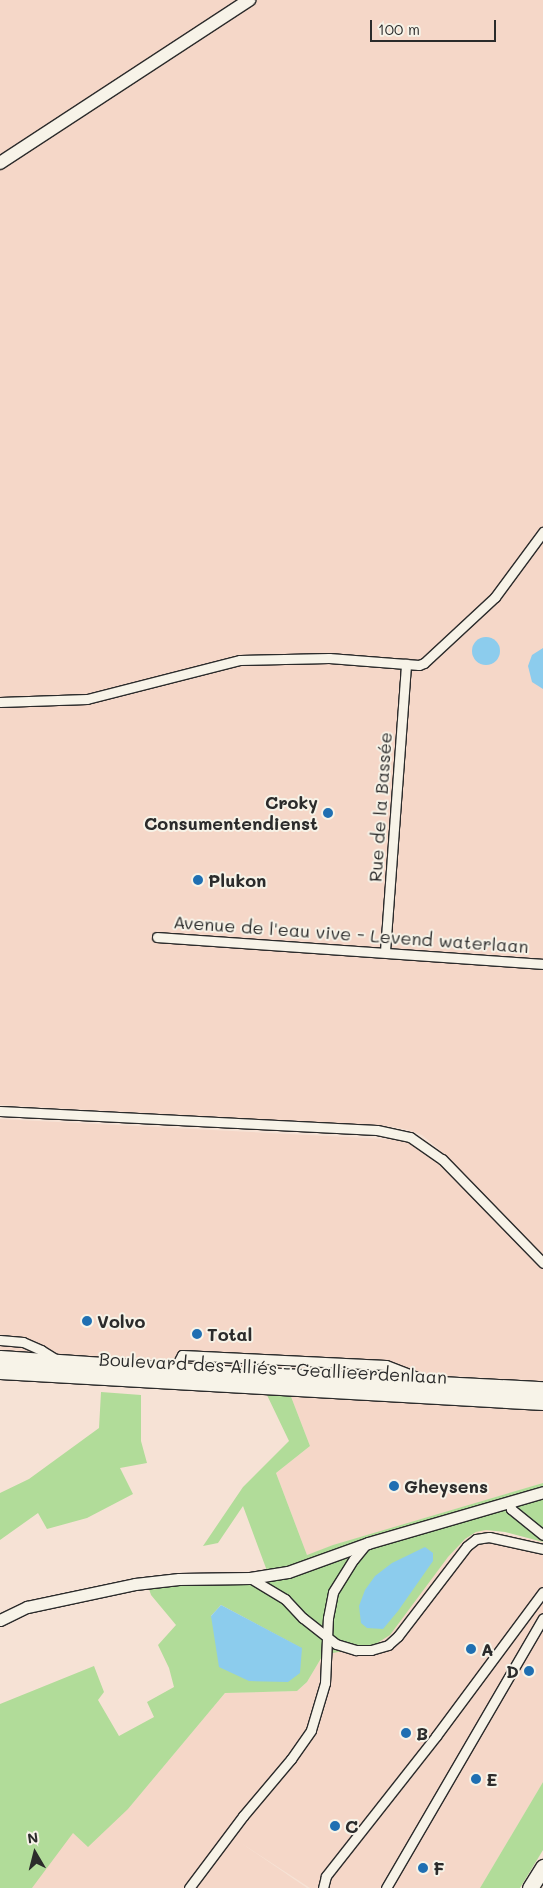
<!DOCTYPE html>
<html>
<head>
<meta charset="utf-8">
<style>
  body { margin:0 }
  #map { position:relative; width:543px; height:1888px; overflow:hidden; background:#f6e2d5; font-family:Mali,sans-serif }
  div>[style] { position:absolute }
  .built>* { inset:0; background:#f5d7c8 }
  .green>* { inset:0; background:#b1dc99 }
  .water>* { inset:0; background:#8ccced }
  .round { border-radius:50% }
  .roads { filter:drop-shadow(1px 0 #2b2b2b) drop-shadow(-1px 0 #2b2b2b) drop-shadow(0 1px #2b2b2b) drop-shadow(0 -1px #2b2b2b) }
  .minor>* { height:9px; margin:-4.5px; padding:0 4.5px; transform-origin:4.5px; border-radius:4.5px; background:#f7f3e8 }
  .tertiary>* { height:11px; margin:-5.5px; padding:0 5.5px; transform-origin:5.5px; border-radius:5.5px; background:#f7f3e8 }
  .secondary>* { height:12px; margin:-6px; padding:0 6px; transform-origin:6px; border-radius:6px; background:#f7f3e8 }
  .trunk>* { height:15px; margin:-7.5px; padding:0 7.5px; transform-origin:7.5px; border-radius:7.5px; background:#f7f3e8 }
  .dots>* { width:14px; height:14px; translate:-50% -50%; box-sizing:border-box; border:2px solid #f7f3e8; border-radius:50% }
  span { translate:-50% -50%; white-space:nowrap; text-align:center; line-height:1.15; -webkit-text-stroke:4px #f7f3e8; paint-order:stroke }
  .poi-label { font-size:18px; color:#2b2b2b; font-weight:700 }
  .right { translate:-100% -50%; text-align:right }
  .left { translate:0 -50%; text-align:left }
  .street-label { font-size:18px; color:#2b2b2b }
  .north { position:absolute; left:10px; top:1828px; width:50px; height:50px; -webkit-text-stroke:4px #f7f3e8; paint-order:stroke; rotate:352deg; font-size:14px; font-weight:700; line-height:20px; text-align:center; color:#2b2b2b }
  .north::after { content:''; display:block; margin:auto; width:18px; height:22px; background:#2b2b2b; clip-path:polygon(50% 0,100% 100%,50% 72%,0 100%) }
  .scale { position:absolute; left:370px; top:20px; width:126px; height:22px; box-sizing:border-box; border:2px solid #2b2b2b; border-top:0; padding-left:6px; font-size:15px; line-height:18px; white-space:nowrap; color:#2b2b2b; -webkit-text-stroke:4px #f7f3e8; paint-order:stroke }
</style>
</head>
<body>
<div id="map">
  <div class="built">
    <div style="clip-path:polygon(0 0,543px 0,543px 1257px,441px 1151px,422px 1135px,408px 1130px,394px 1127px,0 1105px)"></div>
    <div style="clip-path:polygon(0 1119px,405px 1140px,431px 1157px,543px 1268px,543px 1381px,0 1351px)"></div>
    <div style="clip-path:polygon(290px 1394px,543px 1408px,543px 1483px,334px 1545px,307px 1555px,276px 1473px,310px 1446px)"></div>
    <div style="clip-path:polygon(486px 1530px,543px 1542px,543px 1782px,480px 1888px,310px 1888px,241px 1843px,307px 1888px,0 1888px,0 1737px,128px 1809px,225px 1693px,297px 1691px,307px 1682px,323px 1655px,448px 1557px,465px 1539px,476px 1532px)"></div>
  </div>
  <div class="green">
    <div style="clip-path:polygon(101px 1392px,141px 1395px,141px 1441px,147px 1463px,120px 1468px,133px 1494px,87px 1518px,47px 1529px,38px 1513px,0 1540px,0 1493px,29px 1479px,99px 1428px)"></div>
    <div style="clip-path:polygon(evenodd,266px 1393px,290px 1394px,310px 1446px,276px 1473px,307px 1555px,333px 1545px,543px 1483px,543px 1542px,505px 1532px,486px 1530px,476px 1532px,465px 1539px,448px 1557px,390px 1635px,374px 1645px,323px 1655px,307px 1682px,297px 1691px,225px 1693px,128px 1809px,88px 1847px,73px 1833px,32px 1888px,0 1888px,0 1704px,94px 1666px,104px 1692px,98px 1700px,119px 1736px,154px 1717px,147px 1702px,174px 1687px,169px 1668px,158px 1645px,176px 1625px,151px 1595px,149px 1589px,197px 1583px,250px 1584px,270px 1579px,243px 1506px,218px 1543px,203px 1546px,243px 1487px,289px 1441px,266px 1393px,221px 1605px,301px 1648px,211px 1616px,221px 1605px)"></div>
    <div style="clip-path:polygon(543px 1782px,543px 1850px,520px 1888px,480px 1888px)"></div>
  </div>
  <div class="water">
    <div class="round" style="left:472px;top:637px;width:28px;height:28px"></div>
    <div style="clip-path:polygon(543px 648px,543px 689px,532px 682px,528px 666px,532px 655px)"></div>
    <div style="clip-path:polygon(425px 1547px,433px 1553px,433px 1561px,398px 1611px,383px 1629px,367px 1628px,361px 1623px,359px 1606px,365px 1590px,375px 1576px,392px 1563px)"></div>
    <div style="clip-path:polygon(221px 1605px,302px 1648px,300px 1673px,288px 1682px,249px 1681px,219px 1667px,211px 1616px)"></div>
  </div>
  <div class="roads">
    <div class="minor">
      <div style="left:0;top:702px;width:87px;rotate:-2deg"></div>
      <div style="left:87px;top:699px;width:158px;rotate:-14.3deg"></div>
      <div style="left:240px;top:660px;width:89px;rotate:-1.3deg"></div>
      <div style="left:329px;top:658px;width:90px;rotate:4.4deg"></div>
      <div style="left:419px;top:665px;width:5px;rotate:-22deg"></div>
      <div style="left:424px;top:663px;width:97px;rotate:-42.9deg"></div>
      <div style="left:495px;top:597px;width:81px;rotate:-53.6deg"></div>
      <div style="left:157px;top:937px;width:387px;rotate:4deg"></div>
      <div style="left:385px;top:951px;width:288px;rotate:-85.8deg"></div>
      <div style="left:0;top:1111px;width:377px;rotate:2.9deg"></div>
      <div style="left:377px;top:1130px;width:34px;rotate:12deg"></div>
      <div style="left:410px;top:1137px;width:39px;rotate:35deg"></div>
      <div style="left:442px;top:1159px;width:145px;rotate:45.8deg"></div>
      <div style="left:0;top:1340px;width:23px;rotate:5deg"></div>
      <div style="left:23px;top:1342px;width:20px;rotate:24deg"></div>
      <div style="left:41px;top:1350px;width:19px;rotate:32deg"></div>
      <div style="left:174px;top:1370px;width:17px;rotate:-62deg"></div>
      <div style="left:182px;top:1355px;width:204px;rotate:2.8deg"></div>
      <div style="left:386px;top:1365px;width:40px;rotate:21deg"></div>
      <div style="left:510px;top:1502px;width:7px;rotate:82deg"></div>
      <div style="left:511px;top:1509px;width:41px;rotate:39.1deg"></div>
      <div style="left:250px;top:1578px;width:41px;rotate:31deg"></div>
      <div style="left:285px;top:1599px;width:26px;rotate:47deg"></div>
      <div style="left:303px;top:1618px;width:42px;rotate:38.2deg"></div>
      <div style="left:336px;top:1644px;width:21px;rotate:17deg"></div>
      <div style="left:356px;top:1650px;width:15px"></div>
      <div style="left:371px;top:1650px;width:18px;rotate:-16deg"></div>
      <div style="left:388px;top:1645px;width:13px;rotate:-42deg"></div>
      <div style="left:398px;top:1636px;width:113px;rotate:-52.5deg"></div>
      <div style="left:467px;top:1546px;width:11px;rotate:-38deg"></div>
      <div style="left:476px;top:1539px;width:13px;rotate:-9deg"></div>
      <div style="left:489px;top:1537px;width:55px;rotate:12.5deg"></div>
      <div style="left:189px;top:1888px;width:90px;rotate:-53.1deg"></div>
      <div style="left:243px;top:1816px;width:75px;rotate:-49.9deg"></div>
      <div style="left:291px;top:1759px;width:35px;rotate:-55deg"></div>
      <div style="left:311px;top:1730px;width:49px;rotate:-73.4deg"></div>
      <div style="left:325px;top:1683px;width:65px;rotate:-87.4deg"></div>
      <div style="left:328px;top:1618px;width:26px;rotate:-79deg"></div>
      <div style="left:333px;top:1592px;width:39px;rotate:-58deg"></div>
      <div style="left:354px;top:1559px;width:21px;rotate:-51deg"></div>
      <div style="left:323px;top:1888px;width:12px;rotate:-76deg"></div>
      <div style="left:326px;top:1876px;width:178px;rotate:-51.8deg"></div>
      <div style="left:436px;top:1736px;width:179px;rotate:-53.4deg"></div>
      <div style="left:386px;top:1888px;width:312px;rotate:-59.8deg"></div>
    </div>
    <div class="tertiary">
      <div style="left:0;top:1620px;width:30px;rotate:-26deg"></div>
      <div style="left:27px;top:1607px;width:110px;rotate:-12deg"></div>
      <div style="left:135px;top:1584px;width:44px;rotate:-6.5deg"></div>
      <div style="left:179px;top:1579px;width:71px;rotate:-0.8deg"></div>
      <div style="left:250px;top:1578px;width:38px;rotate:-9deg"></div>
      <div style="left:288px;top:1572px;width:85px;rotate:-19.9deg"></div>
      <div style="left:368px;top:1543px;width:182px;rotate:-16.2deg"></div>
    </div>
    <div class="secondary">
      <div style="left:0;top:163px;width:298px;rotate:-33.2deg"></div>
    </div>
    <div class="trunk">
      <div style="left:0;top:1358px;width:203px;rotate:3.9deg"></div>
      <div style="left:203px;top:1372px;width:340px;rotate:2.9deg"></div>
      <div style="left:0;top:1371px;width:544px;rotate:3.27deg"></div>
      <div style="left:530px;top:1888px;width:25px;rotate:-58deg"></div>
    </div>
  </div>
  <div class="dots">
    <div style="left:328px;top:813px;background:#1f6fb2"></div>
    <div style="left:198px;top:880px;background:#1f6fb2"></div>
    <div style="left:87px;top:1321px;background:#1f6fb2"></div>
    <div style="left:197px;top:1334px;background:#1f6fb2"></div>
    <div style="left:394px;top:1486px;background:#1f6fb2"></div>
    <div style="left:471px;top:1649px;background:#1f6fb2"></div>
    <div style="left:529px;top:1671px;background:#1f6fb2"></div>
    <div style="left:406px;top:1733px;background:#1f6fb2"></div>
    <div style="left:476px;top:1779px;background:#1f6fb2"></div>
    <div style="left:335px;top:1826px;background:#1f6fb2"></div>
    <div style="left:423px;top:1868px;background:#1f6fb2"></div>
  </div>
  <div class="poi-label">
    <span class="right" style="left:318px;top:813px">Croky<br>Consumentendienst</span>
    <span class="left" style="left:208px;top:880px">Plukon</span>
    <span class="left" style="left:97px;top:1321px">Volvo</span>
    <span class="left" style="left:207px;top:1334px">Total</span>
    <span class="left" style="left:404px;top:1486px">Gheysens</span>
    <span class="left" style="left:481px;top:1649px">A</span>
    <span class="right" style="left:519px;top:1671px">D</span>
    <span class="left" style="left:416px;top:1733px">B</span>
    <span class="left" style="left:486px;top:1779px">E</span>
    <span class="left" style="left:345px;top:1826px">C</span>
    <span class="left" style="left:433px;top:1868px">F</span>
  </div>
  <div class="street-label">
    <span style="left:380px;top:807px;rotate:-86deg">Rue de la Bassée</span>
    <span style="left:351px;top:934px;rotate:4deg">Avenue de l'eau vive - Levend waterlaan</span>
    <span style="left:273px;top:1368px;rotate:3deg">Boulevard des Alliés - Geallieerdenlaan</span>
  </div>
  <div class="north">N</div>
  <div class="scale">100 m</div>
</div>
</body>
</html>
